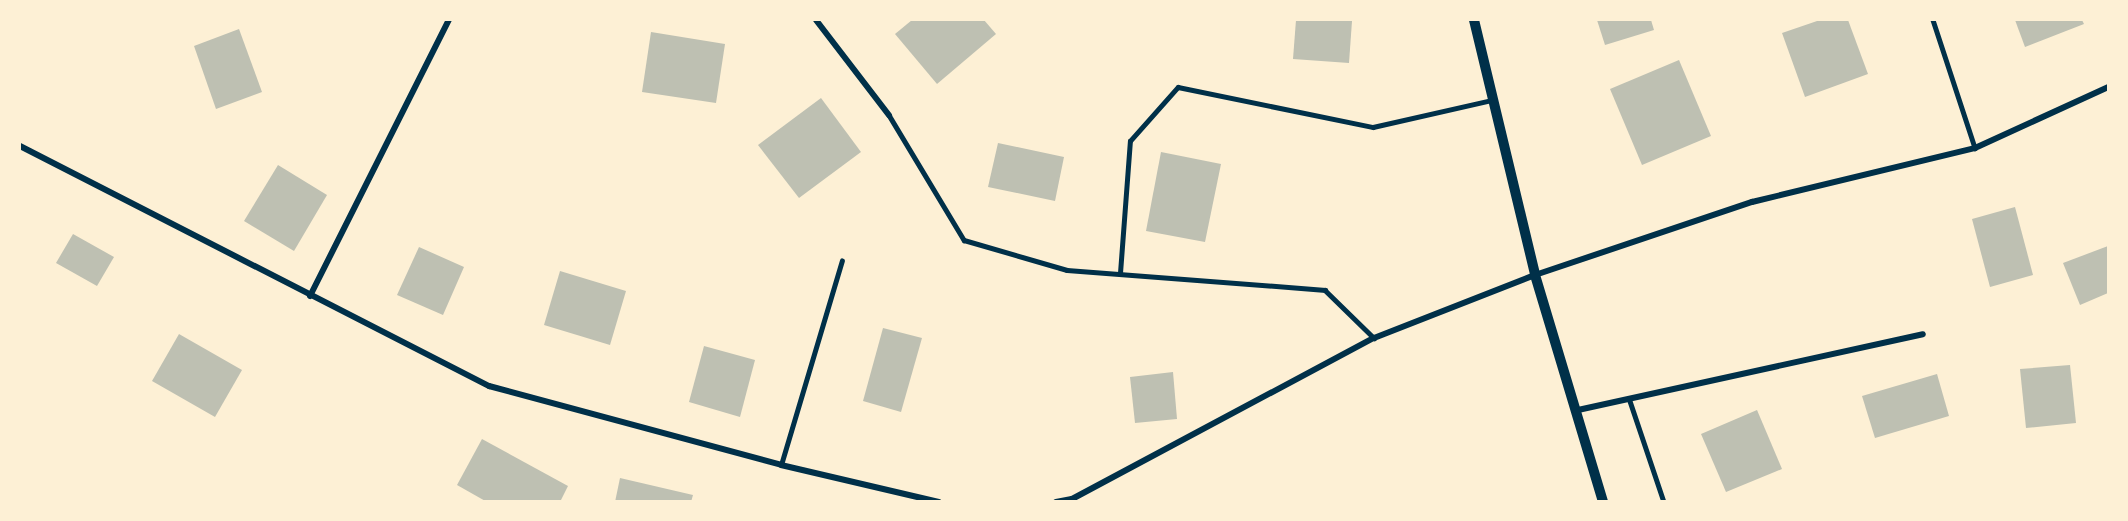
<!DOCTYPE html>
<html>
<head>
<meta charset="utf-8">
<style>
  body { margin:0 }
  #map { position:relative; width:2128px; height:521px; overflow:hidden; background:#fdf0d5; font-family:"Libre Baskerville",serif }
  div>[style] { position:absolute }
  .building>* { inset:0; background:#bec0b2 }
  .service>* { height:4.5px; margin:-2.25px; padding:0 2.25px; transform-origin:2.25px; border-radius:2.25px; background:#003049 }
  .minor>* { height:6px; margin:-3px; padding:0 3px; transform-origin:3px; border-radius:3px; background:#003049 }
  .tertiary>* { height:10px; margin:-5px; padding:0 5px; transform-origin:5px; border-radius:5px; background:#003049 }
  span { translate:-50% -50%; white-space:nowrap; text-align:center; line-height:1.15; -webkit-text-stroke:6px #fdf0d5; paint-order:stroke }
  .frame { position:absolute; inset:0; border:21px solid #fdf0d5; pointer-events:none }
</style>
</head>
<body>
<div id="map">
  <div class="building">
    <div style="clip-path:polygon(912px 20px,984px 20px,996px 34px,937px 84px,895px 34px)"></div>
    <div style="clip-path:polygon(1296px 20px,1352px 21px,1349px 63px,1293px 59px)"></div>
    <div style="clip-path:polygon(1597px 20px,1651px 20px,1654px 30px,1605px 45px)"></div>
    <div style="clip-path:polygon(1820px 20px,1848px 20px,1868px 74px,1805px 97px,1782px 33px)"></div>
    <div style="clip-path:polygon(2015px 20px,2082px 20px,2084px 24px,2025px 47px)"></div>
    <div style="clip-path:polygon(239px 29px,262px 92px,216px 109px,194px 46px)"></div>
    <div style="clip-path:polygon(651px 32px,725px 44px,716px 103px,642px 92px)"></div>
    <div style="clip-path:polygon(1679px 60px,1711px 136px,1642px 165px,1610px 89px)"></div>
    <div style="clip-path:polygon(821px 98px,861px 152px,799px 198px,758px 145px)"></div>
    <div style="clip-path:polygon(998px 143px,1064px 157px,1055px 201px,988px 187px)"></div>
    <div style="clip-path:polygon(1161px 152px,1221px 164px,1205px 242px,1146px 231px)"></div>
    <div style="clip-path:polygon(278px 165px,327px 195px,294px 251px,244px 221px)"></div>
    <div style="clip-path:polygon(2015px 207px,2033px 275px,1990px 287px,1972px 219px)"></div>
    <div style="clip-path:polygon(73px 234px,114px 257px,97px 286px,56px 263px)"></div>
    <div style="clip-path:polygon(2108px 246px,2108px 293px,2080px 305px,2063px 263px)"></div>
    <div style="clip-path:polygon(419px 247px,464px 267px,443px 315px,397px 295px)"></div>
    <div style="clip-path:polygon(560px 271px,626px 291px,610px 345px,544px 325px)"></div>
    <div style="clip-path:polygon(883px 328px,922px 338px,901px 412px,863px 401px)"></div>
    <div style="clip-path:polygon(179px 334px,242px 370px,215px 417px,152px 381px)"></div>
    <div style="clip-path:polygon(704px 346px,755px 360px,740px 417px,689px 402px)"></div>
    <div style="clip-path:polygon(2070px 365px,2076px 423px,2026px 428px,2020px 369px)"></div>
    <div style="clip-path:polygon(1173px 372px,1177px 419px,1135px 423px,1130px 377px)"></div>
    <div style="clip-path:polygon(1937px 374px,1949px 416px,1875px 438px,1862px 396px)"></div>
    <div style="clip-path:polygon(1757px 410px,1782px 469px,1726px 492px,1701px 434px)"></div>
    <div style="clip-path:polygon(482px 439px,568px 486px,560px 502px,487px 502px,457px 485px)"></div>
    <div style="clip-path:polygon(620px 478px,693px 495px,691px 502px,615px 502px)"></div>
  </div>
  <div class="service">
    <div style="left:1933px;top:20px;width:135px;rotate:71.8deg"></div>
    <div style="left:889px;top:115px;width:146px;rotate:59deg"></div>
    <div style="left:964px;top:240px;width:107px;rotate:16.2deg"></div>
    <div style="left:1067px;top:270px;width:259px;rotate:4.4deg"></div>
    <div style="left:1325px;top:290px;width:69px;rotate:44.4deg"></div>
    <div style="left:1120px;top:273px;width:132px;rotate:-85.7deg"></div>
    <div style="left:1130px;top:141px;width:72px;rotate:-48.4deg"></div>
    <div style="left:1178px;top:87px;width:199px;rotate:11.6deg"></div>
    <div style="left:1373px;top:127px;width:122px;rotate:-12.8deg"></div>
    <div style="left:1629px;top:398px;width:110px;rotate:71.4deg"></div>
    <div style="left:781px;top:465px;width:213px;rotate:-73.4deg"></div>
  </div>
  <div class="minor">
    <div style="left:816px;top:20px;width:120px;rotate:52.5deg"></div>
    <div style="left:20px;top:146px;width:527px;rotate:27.1deg"></div>
    <div style="left:489px;top:386px;width:302px;rotate:15.1deg"></div>
    <div style="left:781px;top:465px;width:162px;rotate:13.2deg"></div>
    <div style="left:310px;top:296px;width:309px;rotate:-63.3deg"></div>
    <div style="left:1578px;top:410px;width:353px;rotate:-12.4deg"></div>
    <div style="left:1056px;top:502px;width:16px;rotate:-11deg"></div>
    <div style="left:1072px;top:499px;width:342px;rotate:-28.1deg"></div>
    <div style="left:1374px;top:338px;width:173px;rotate:-21.4deg"></div>
    <div style="left:1535px;top:275px;width:229px;rotate:-18.6deg"></div>
    <div style="left:1752px;top:202px;width:229px;rotate:-13.6deg"></div>
    <div style="left:1975px;top:148px;width:146px;rotate:-24.6deg"></div>
  </div>
  <div class="tertiary">
    <div style="left:1474px;top:20px;width:262px;rotate:76.5deg"></div>
    <div style="left:1535px;top:275px;width:237px;rotate:73.3deg"></div>
  </div>
  <div class="frame"></div>
</div>
</body>
</html>
